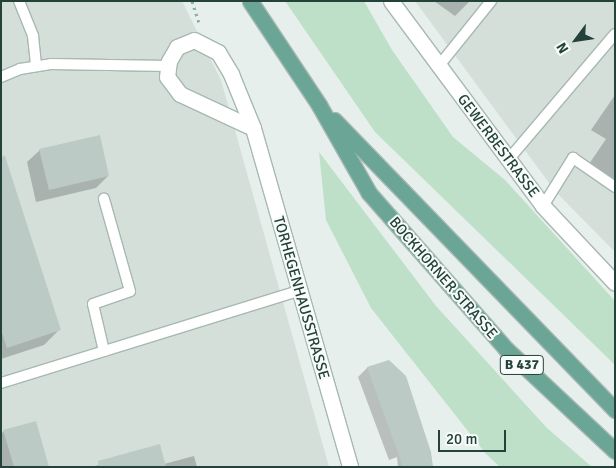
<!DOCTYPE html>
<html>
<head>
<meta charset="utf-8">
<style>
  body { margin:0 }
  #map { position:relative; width:616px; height:468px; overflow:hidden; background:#e6efeb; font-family:Signika,sans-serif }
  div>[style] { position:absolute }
  .built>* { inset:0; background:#d4dfda }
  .green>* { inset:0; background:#bfe0c8 }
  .shadow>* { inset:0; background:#0003 }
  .building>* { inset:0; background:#bbcac4 }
  .path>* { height:3px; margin-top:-1.5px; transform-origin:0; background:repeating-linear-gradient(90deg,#86b3a5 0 2.5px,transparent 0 6.5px) }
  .roads { filter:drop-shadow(1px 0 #a8b8b2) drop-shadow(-1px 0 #a8b8b2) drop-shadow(0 1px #a8b8b2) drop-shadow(0 -1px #a8b8b2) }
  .service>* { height:10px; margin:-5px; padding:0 5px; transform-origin:5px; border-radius:5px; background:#fff }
  .minor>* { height:15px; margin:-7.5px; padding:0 7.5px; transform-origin:7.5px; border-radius:7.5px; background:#fff }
  .primary>* { height:15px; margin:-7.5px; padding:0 7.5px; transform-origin:7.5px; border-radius:7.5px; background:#6aa596 }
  span { translate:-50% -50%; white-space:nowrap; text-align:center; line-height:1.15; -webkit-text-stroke:4px #f7fbf9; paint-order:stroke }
  .shield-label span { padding:1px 4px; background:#f7fbf9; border:1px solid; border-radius:4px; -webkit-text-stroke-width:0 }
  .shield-label { font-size:14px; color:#24423a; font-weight:700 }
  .street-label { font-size:15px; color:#24423a }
  .frame { position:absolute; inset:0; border:2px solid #24423a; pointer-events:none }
  .north { position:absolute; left:551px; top:15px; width:50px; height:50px; -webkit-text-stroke:4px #f7fbf9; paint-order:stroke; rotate:239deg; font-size:14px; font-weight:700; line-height:20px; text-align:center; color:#24423a }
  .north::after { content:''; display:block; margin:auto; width:18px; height:22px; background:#24423a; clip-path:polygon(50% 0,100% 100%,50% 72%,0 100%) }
  .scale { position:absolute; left:438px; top:430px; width:68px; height:22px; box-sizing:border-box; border:2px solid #24423a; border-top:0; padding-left:6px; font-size:15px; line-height:18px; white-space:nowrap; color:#24423a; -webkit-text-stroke:4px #f7fbf9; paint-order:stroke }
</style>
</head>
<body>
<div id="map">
  <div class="built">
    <div style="clip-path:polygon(1px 1px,182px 1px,221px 80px,329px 467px,1px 467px)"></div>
    <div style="clip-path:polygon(415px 1px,615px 1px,615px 252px,555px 191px)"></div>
  </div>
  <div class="green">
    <div style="clip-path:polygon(285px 1px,364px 1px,392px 50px,453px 137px,505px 180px,615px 301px,615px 365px,375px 132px)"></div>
    <div style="clip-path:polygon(319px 152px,436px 306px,547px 428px,592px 467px,500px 467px,486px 454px,371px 308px,326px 220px)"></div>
  </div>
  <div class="shadow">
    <div style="clip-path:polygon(434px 1px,470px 1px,455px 16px)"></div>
    <div style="clip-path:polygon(615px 95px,615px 185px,587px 167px,606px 139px,591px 130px)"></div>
    <div style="clip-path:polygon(40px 150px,108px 176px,96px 188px,36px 202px,27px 162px)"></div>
    <div style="clip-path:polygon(3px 155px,59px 330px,44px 345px,1px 359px)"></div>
    <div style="clip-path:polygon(389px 361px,433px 467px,398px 467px,397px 457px,389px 460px,358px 377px,367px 368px)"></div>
    <div style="clip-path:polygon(4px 431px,47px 467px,1px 467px,1px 434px)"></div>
    <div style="clip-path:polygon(159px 446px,164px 464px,194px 456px,197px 467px,92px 467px)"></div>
  </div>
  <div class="building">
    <div style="clip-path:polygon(100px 135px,109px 176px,49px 190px,39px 149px)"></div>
    <div style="clip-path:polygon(5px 156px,61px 330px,7px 348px,1px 330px,1px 157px)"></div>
    <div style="clip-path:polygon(389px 360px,406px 376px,431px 452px,433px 467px,403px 467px,367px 367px)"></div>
    <div style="clip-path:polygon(36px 421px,49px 467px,14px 467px,3px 430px)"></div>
    <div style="clip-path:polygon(160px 444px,166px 467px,99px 467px,98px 461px)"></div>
  </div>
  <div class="path">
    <div style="left:192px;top:1px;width:22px;rotate:72deg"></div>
  </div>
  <div class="roads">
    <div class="service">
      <div style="left:19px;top:1px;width:38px;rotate:68deg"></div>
      <div style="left:33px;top:36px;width:30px;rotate:84deg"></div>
      <div style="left:438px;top:67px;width:85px;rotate:-51.2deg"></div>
      <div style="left:1px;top:77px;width:21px;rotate:-23deg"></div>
      <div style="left:20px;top:69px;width:31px;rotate:-9deg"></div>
      <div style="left:51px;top:64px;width:117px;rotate:1deg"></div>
      <div style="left:508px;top:160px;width:165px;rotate:-49.7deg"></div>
      <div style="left:543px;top:206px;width:57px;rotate:-58deg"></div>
      <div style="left:573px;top:158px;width:51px;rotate:34.6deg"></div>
      <div style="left:104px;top:351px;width:48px;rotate:-103.2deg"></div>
      <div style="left:93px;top:304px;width:39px;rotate:-19deg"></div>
      <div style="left:130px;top:291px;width:96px;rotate:-105.8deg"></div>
      <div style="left:1px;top:383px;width:312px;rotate:-17.2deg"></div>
    </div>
    <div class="minor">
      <div style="left:391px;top:1px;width:255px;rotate:53.4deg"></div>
      <div style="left:543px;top:206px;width:105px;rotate:46.9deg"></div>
      <div style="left:253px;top:128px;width:81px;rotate:-155deg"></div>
      <div style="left:180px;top:94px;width:21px;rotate:-127deg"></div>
      <div style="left:167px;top:77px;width:16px;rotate:-83deg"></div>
      <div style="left:169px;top:61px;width:16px;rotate:-60deg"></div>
      <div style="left:177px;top:47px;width:18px;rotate:-22deg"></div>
      <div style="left:194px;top:40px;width:27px;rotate:27deg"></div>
      <div style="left:218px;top:52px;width:26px;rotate:59deg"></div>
      <div style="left:231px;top:74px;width:58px;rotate:67.8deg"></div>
      <div style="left:253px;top:128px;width:353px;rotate:74deg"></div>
    </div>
    <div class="primary">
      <div style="left:250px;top:1px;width:125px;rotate:56.4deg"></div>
      <div style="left:319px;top:105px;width:101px;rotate:60.4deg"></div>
      <div style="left:369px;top:193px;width:208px;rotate:48.7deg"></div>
      <div style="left:506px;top:349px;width:149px;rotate:43.1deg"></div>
      <div style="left:334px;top:120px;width:404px;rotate:45.9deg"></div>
    </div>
  </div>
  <div class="shield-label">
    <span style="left:522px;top:365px">B 437</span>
  </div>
  <div class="street-label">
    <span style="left:498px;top:146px;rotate:53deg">GEWERBESTRASSE</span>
    <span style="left:443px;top:278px;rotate:49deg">BOCKHORNER STRASSE</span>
    <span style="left:301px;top:298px;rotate:74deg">TORHEGENHAUSSTRASSE</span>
  </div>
  <div class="frame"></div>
  <div class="north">N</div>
  <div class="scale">20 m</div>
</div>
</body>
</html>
